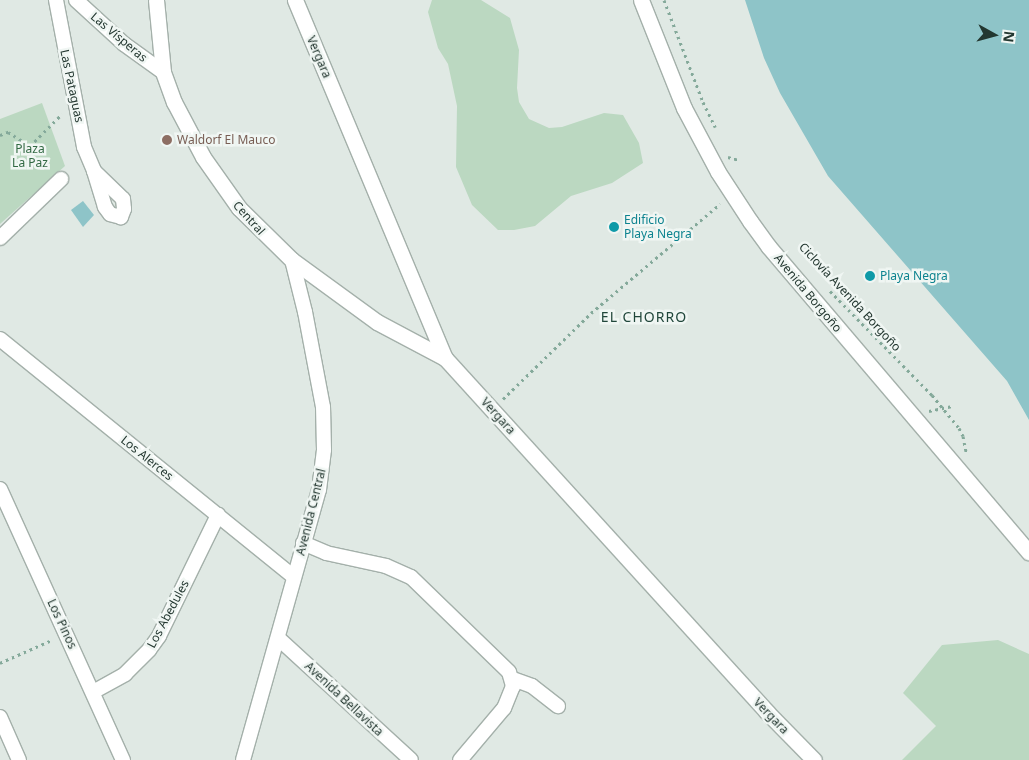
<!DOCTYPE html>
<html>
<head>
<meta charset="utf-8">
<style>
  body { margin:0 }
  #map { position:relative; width:1029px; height:760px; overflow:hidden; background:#e0e9e4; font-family:"Noto Sans",sans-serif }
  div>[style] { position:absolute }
  .green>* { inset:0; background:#bbd8c1 }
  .water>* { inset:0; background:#8ec4c8 }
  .path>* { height:3px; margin-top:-1.5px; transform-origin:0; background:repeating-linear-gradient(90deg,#84a99a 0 2.5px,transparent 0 6.5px) }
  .roads { filter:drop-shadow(1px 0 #a4b0aa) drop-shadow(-1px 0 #a4b0aa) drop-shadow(0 1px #a4b0aa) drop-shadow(0 -1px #a4b0aa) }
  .minor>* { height:14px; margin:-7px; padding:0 7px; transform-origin:7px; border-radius:7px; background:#fff }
  .tertiary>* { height:15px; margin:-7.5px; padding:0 7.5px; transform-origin:7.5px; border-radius:7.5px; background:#fff }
  .secondary>* { height:15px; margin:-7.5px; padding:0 7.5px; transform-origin:7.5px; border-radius:7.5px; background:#fff }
  .dots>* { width:14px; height:14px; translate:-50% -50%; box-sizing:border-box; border:2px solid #f0f6f3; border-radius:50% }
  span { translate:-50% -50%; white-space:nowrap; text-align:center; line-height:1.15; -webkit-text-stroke:5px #f0f6f3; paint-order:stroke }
  .street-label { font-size:12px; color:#233730 }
  .education-label { font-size:12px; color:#785e54 }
  .left { translate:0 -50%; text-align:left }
  .park-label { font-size:12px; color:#326943 }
  .culture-label { font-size:12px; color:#0d838f }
  .neighbourhood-label { font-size:14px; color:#21473b; letter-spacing:1px }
  .north { position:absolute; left:969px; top:10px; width:50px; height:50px; -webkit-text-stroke:4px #f0f6f3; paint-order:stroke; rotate:97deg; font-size:14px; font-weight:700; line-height:20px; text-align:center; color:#233730 }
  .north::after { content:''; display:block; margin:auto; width:18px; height:22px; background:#233730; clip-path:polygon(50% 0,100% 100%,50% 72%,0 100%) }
</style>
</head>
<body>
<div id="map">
  <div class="green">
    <div style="clip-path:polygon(432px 0,481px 0,510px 18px,519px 50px,517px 88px,519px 102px,529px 119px,549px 128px,562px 127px,604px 113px,623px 115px,639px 143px,643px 163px,612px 183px,571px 196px,535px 226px,514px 230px,498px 230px,472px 205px,456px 167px,457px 106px,448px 64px,438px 48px,428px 12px)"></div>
    <div style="clip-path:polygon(42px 103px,65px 166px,0 224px,0 119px)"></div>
    <div style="clip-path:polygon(998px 640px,1029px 654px,1029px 760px,902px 760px,936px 726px,903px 693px,942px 645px)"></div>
  </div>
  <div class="water">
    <div style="clip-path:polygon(745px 0,1029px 0,1029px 420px,1007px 381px,828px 176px,780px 93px,764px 58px)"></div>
    <div style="clip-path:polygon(83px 201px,94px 215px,83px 227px,71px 210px)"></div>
  </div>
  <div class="path">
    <div style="left:664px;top:0;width:109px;rotate:69.1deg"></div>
    <div style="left:703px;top:102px;width:28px;rotate:64deg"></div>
    <div style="left:0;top:135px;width:9px;rotate:-21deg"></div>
    <div style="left:8px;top:132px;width:26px;rotate:32deg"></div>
    <div style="left:30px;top:146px;width:45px;rotate:-45deg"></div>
    <div style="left:728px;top:157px;width:11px;rotate:15deg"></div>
    <div style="left:830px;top:291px;width:146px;rotate:45.6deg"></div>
    <div style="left:932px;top:395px;width:43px;rotate:50.7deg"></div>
    <div style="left:959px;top:428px;width:9px;rotate:63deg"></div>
    <div style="left:963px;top:436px;width:16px;rotate:79deg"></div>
    <div style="left:503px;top:399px;width:123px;rotate:-44.3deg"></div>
    <div style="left:591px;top:313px;width:169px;rotate:-40.2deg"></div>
    <div style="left:929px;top:411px;width:25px;rotate:-12deg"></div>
    <div style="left:0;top:663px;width:57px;rotate:-23.9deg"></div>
  </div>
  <div class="roads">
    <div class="minor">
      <div style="left:56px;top:0;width:150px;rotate:79.2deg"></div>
      <div style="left:84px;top:147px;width:26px;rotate:67deg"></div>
      <div style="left:76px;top:0;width:65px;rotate:42.5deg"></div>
      <div style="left:124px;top:44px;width:48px;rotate:35.7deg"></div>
      <div style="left:94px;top:171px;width:40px;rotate:44deg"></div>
      <div style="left:123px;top:199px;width:10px;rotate:84deg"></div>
      <div style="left:124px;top:209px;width:9px;rotate:111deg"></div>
      <div style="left:121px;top:217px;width:11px;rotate:-165deg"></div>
      <div style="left:110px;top:214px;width:9px;rotate:-126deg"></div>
      <div style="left:105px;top:207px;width:38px;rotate:-107deg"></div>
      <div style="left:0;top:238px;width:85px;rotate:-44deg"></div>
      <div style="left:0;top:339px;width:378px;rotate:39deg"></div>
      <div style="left:0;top:489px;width:298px;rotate:65.6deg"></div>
      <div style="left:303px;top:543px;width:25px;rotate:23deg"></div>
      <div style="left:326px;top:553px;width:61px;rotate:12.2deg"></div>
      <div style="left:386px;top:566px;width:27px;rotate:24deg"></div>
      <div style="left:411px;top:577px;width:136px;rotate:44.1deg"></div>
      <div style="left:509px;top:672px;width:15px;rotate:74deg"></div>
      <div style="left:513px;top:686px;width:24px;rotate:112deg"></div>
      <div style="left:504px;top:708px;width:68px;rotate:130.2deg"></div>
      <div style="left:278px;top:638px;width:180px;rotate:42.5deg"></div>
      <div style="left:513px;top:679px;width:20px;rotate:20deg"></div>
      <div style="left:532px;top:686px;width:33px;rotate:38deg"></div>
      <div style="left:93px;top:692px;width:37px;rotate:-29deg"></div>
      <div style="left:125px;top:674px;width:34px;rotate:-45deg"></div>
      <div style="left:149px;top:650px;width:17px;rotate:-54deg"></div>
      <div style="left:159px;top:636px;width:135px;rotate:-64deg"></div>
      <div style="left:0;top:717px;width:47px;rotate:66.2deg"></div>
      <div style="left:243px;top:760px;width:280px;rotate:-74.3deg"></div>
      <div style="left:319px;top:490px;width:40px;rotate:-82.9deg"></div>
      <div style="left:324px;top:450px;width:43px;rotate:-91.3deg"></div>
      <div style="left:323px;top:407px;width:97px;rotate:-100.7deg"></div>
      <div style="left:305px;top:312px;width:54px;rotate:-104deg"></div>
    </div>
    <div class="tertiary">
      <div style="left:156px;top:0;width:72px;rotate:84.4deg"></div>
      <div style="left:163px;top:72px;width:32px;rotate:70deg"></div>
      <div style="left:174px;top:102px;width:62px;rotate:62.2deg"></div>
      <div style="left:203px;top:157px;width:62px;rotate:54.8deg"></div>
      <div style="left:239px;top:208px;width:74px;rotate:44.5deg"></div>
      <div style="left:292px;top:260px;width:105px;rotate:36.1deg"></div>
      <div style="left:377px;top:322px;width:77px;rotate:27.9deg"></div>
      <div style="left:295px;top:0;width:388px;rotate:67.3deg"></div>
      <div style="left:445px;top:358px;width:479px;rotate:47.7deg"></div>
      <div style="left:767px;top:712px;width:67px;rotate:45.6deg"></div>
    </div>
    <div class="secondary">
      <div style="left:641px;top:0;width:116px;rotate:68.3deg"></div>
      <div style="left:684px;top:108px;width:72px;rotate:62deg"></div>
      <div style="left:718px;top:172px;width:59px;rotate:56.9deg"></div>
      <div style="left:750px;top:221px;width:32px;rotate:54deg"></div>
      <div style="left:769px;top:247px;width:401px;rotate:49.6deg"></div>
    </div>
  </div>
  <div class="dots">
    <div style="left:167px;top:140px;background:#8d6e63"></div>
    <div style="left:614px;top:227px;background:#0f9aa8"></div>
    <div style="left:870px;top:276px;background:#0f9aa8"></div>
  </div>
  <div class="street-label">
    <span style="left:119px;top:37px;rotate:40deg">Las Vísperas</span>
    <span style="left:319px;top:57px;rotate:67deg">Vergara</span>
    <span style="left:72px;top:86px;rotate:78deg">Las Pataguas</span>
    <span style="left:249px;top:218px;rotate:48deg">Central</span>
    <span style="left:808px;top:293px;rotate:50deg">Avenida Borgoño</span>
    <span style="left:850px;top:297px;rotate:47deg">Ciclovía Avenida Borgoño</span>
    <span style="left:498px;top:416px;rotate:48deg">Vergara</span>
    <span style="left:147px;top:458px;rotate:39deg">Los Alerces</span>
    <span style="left:311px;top:512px;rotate:-76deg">Avenida Central</span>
    <span style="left:168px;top:614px;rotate:-62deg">Los Abedules</span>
    <span style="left:62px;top:624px;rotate:65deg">Los Pinos</span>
    <span style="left:344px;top:699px;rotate:43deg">Avenida Bellavista</span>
    <span style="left:771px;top:716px;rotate:46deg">Vergara</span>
  </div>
  <div class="education-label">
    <span class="left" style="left:177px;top:140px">Waldorf El Mauco</span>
  </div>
  <div class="park-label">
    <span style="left:30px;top:156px">Plaza<br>La Paz</span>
  </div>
  <div class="culture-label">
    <span class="left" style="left:624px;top:227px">Edificio<br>Playa Negra</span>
    <span class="left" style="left:880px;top:276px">Playa Negra</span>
  </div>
  <div class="neighbourhood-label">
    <span style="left:644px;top:317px">EL CHORRO</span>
  </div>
  <div class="north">N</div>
</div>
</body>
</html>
